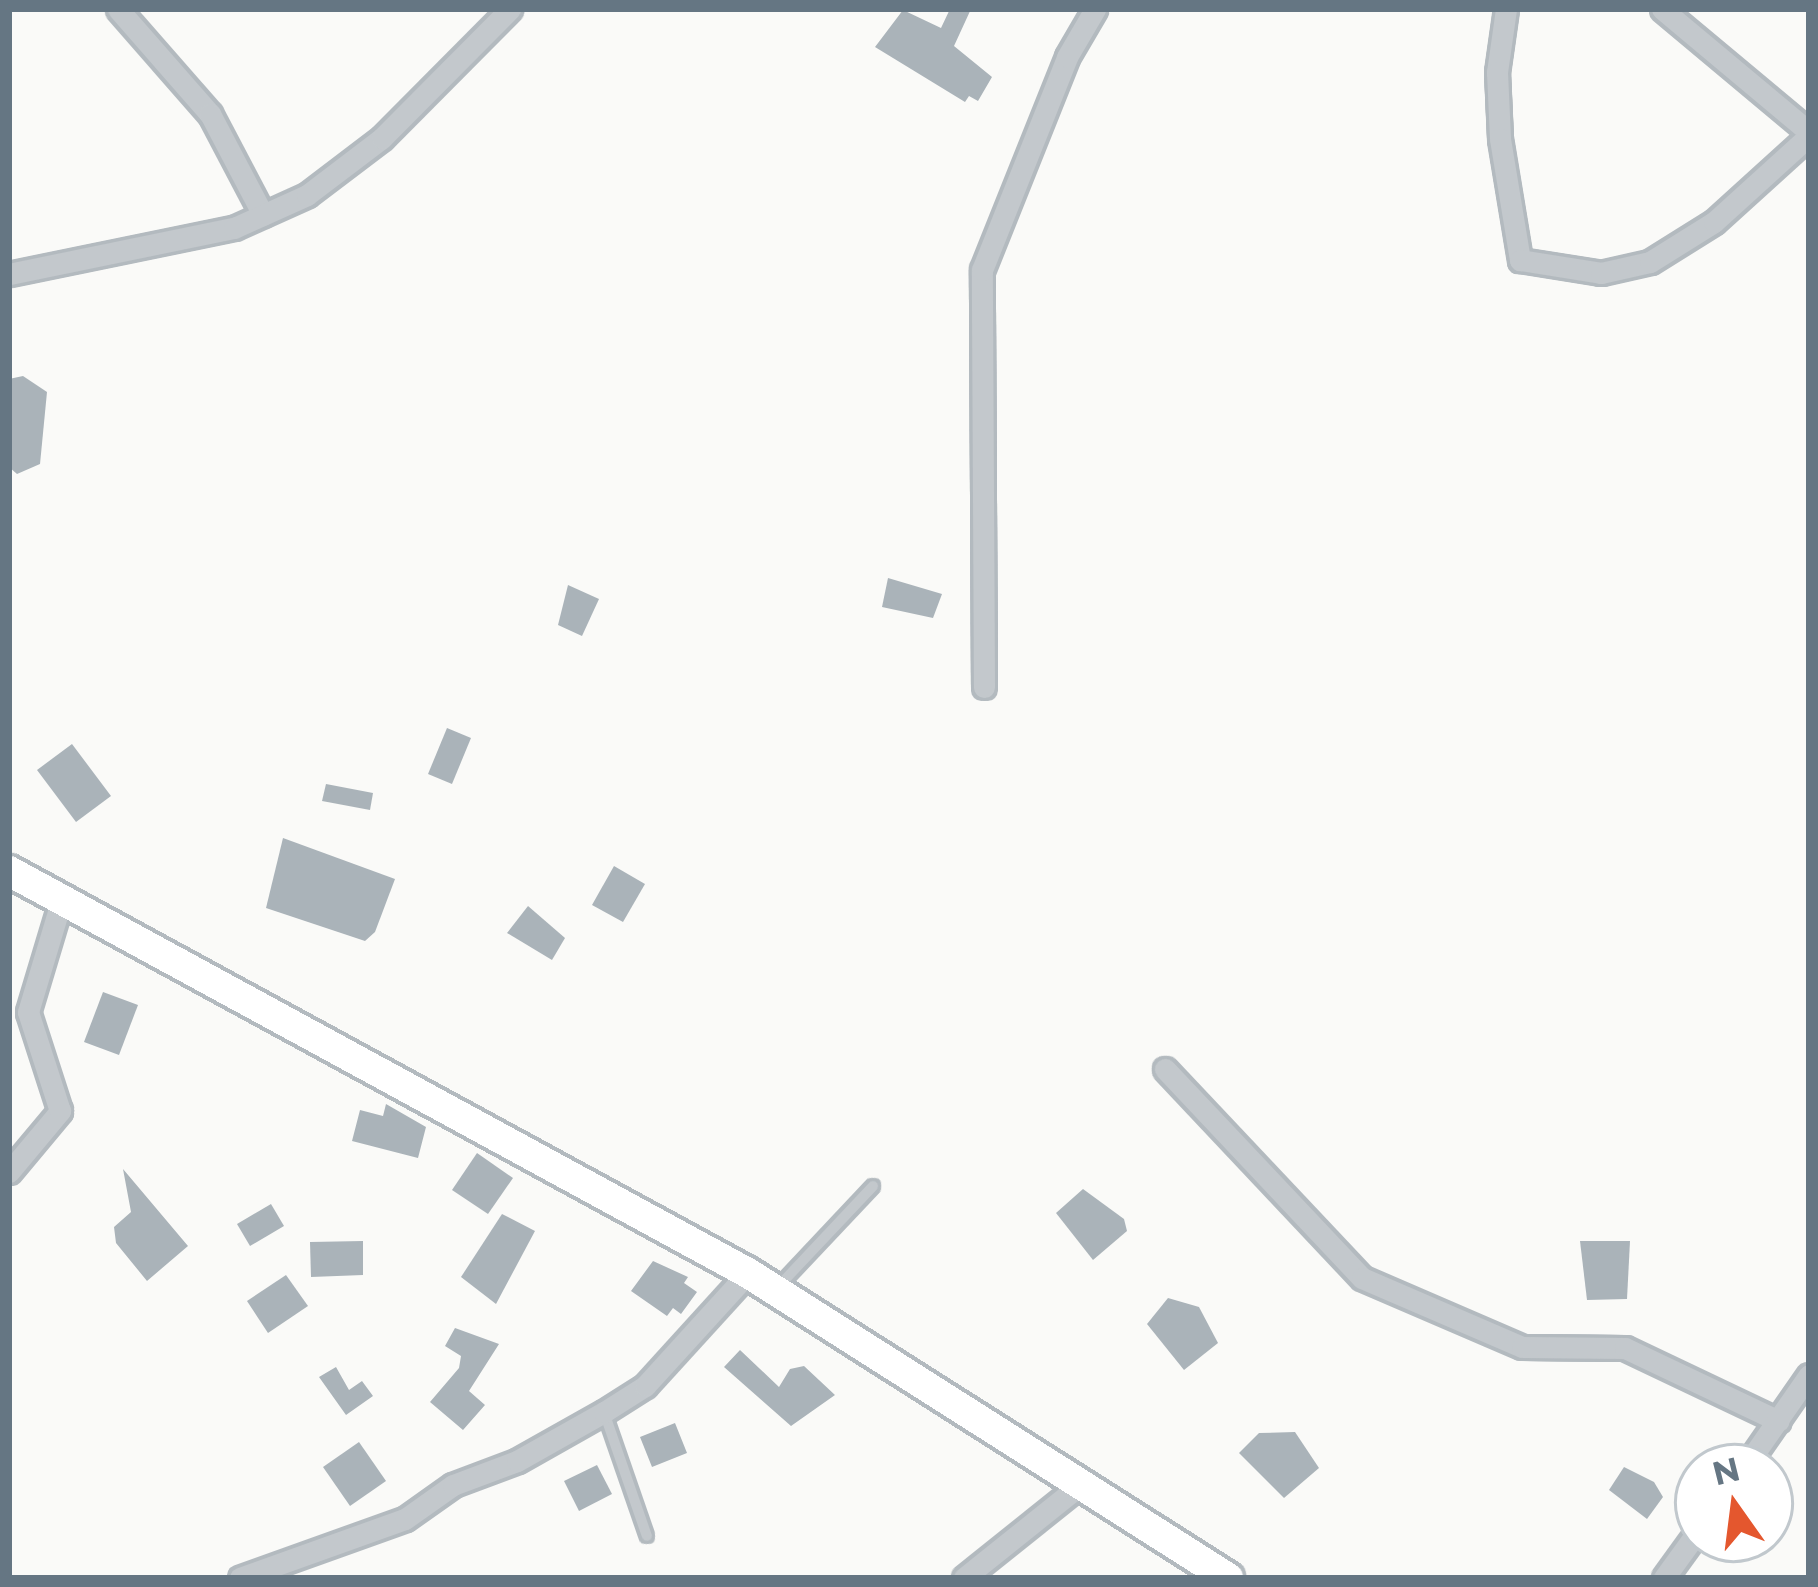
<!DOCTYPE html>
<html>
<head>
<meta charset="utf-8">
<style>
  body { margin:0 }
  #map { position:relative; width:1818px; height:1587px; overflow:hidden; background:#fafaf8; font-family:Montserrat,sans-serif }
  div>[style] { position:absolute }
  .building>* { inset:0; background:#aab3b9 }
  .roads { filter:drop-shadow(3px 0 #b3babf) drop-shadow(-3px 0 #b3babf) drop-shadow(0 3px #b3babf) drop-shadow(0 -3px #b3babf) }
  .lane>* { height:10px; margin:-5px; padding:0 5px; transform-origin:5px; border-radius:5px; background:#c3c8cc }
  .street>* { height:21px; margin:-10.5px; padding:0 10.5px; transform-origin:10.5px; border-radius:10.5px; background:#c3c8cc }
  .secondary>* { height:30px; margin:-15px; padding:0 15px; transform-origin:15px; border-radius:15px; background:#fff }
  span { translate:-50% -50%; white-space:nowrap; text-align:center; line-height:1.15; -webkit-text-stroke:12px #fff; paint-order:stroke }
  .frame { position:absolute; inset:0; border:12px solid #657683; pointer-events:none }
  .north { position:absolute; left:1674px; top:1443px; width:120px; height:120px; box-sizing:border-box; background:#fff; border:3px solid #c1c8cd; border-radius:50%; rotate:346deg; font-size:33px; font-weight:700; line-height:48px; text-align:center; color:#657683 }
  .north::after { content:''; display:block; margin:auto; width:42px; height:54px; background:#e4572e; clip-path:polygon(50% 0,100% 100%,50% 72%,0 100%) }
</style>
</head>
<body>
<div id="map">
  <div class="building">
    <div style="clip-path:polygon(950px 9px,971px 9px,954px 46px,992px 77px,978px 101px,969px 96px,965px 102px,875px 47px,903px 10px,941px 28px)"></div>
    <div style="clip-path:polygon(23px 376px,47px 392px,40px 464px,17px 474px,9px 467px,9px 379px)"></div>
    <div style="clip-path:polygon(888px 578px,942px 594px,933px 618px,882px 607px)"></div>
    <div style="clip-path:polygon(568px 585px,599px 599px,582px 636px,558px 625px)"></div>
    <div style="clip-path:polygon(447px 728px,471px 738px,452px 784px,428px 774px)"></div>
    <div style="clip-path:polygon(72px 744px,111px 796px,76px 822px,37px 770px)"></div>
    <div style="clip-path:polygon(326px 784px,373px 793px,370px 810px,322px 801px)"></div>
    <div style="clip-path:polygon(283px 838px,395px 879px,375px 932px,365px 941px,266px 908px)"></div>
    <div style="clip-path:polygon(614px 866px,645px 884px,623px 922px,592px 905px)"></div>
    <div style="clip-path:polygon(528px 906px,565px 938px,552px 960px,507px 933px)"></div>
    <div style="clip-path:polygon(103px 992px,138px 1005px,119px 1055px,84px 1042px)"></div>
    <div style="clip-path:polygon(386px 1104px,426px 1127px,418px 1158px,352px 1141px,360px 1110px,383px 1116px)"></div>
    <div style="clip-path:polygon(477px 1153px,513px 1178px,488px 1214px,452px 1190px)"></div>
    <div style="clip-path:polygon(123px 1169px,188px 1246px,147px 1281px,116px 1243px,114px 1227px,131px 1212px)"></div>
    <div style="clip-path:polygon(1083px 1189px,1124px 1219px,1127px 1231px,1093px 1260px,1056px 1213px)"></div>
    <div style="clip-path:polygon(271px 1204px,284px 1226px,250px 1246px,237px 1224px)"></div>
    <div style="clip-path:polygon(502px 1214px,535px 1231px,496px 1304px,461px 1277px)"></div>
    <div style="clip-path:polygon(363px 1241px,363px 1275px,311px 1277px,310px 1242px)"></div>
    <div style="clip-path:polygon(1580px 1241px,1630px 1241px,1627px 1299px,1587px 1300px)"></div>
    <div style="clip-path:polygon(653px 1261px,688px 1277px,684px 1283px,697px 1292px,681px 1314px,673px 1308px,667px 1316px,631px 1291px)"></div>
    <div style="clip-path:polygon(286px 1275px,308px 1306px,268px 1333px,247px 1301px)"></div>
    <div style="clip-path:polygon(1168px 1298px,1199px 1307px,1218px 1343px,1184px 1370px,1147px 1324px)"></div>
    <div style="clip-path:polygon(455px 1328px,499px 1344px,469px 1391px,485px 1405px,463px 1430px,430px 1402px,459px 1368px,461px 1356px,445px 1346px)"></div>
    <div style="clip-path:polygon(740px 1350px,779px 1387px,790px 1369px,804px 1366px,835px 1395px,791px 1426px,724px 1367px)"></div>
    <div style="clip-path:polygon(336px 1367px,349px 1390px,362px 1381px,373px 1396px,346px 1415px,319px 1377px)"></div>
    <div style="clip-path:polygon(675px 1423px,687px 1453px,652px 1467px,640px 1437px)"></div>
    <div style="clip-path:polygon(1295px 1432px,1319px 1468px,1284px 1498px,1239px 1453px,1259px 1433px)"></div>
    <div style="clip-path:polygon(359px 1442px,386px 1481px,350px 1506px,323px 1467px)"></div>
    <div style="clip-path:polygon(597px 1465px,612px 1494px,579px 1511px,564px 1481px)"></div>
    <div style="clip-path:polygon(1624px 1467px,1654px 1482px,1663px 1497px,1647px 1519px,1609px 1490px)"></div>
  </div>
  <div class="roads">
    <div class="lane">
      <div style="left:777px;top:1288px;width:140px;rotate:-46.7deg"></div>
      <div style="left:604px;top:1412px;width:131px;rotate:70.9deg"></div>
    </div>
    <div class="street">
      <div style="left:118px;top:9px;width:140px;rotate:48.8deg"></div>
      <div style="left:210px;top:114px;width:114px;rotate:62.3deg"></div>
      <div style="left:1506px;top:9px;width:64px;rotate:98.1deg"></div>
      <div style="left:1497px;top:72px;width:67px;rotate:87.4deg"></div>
      <div style="left:1500px;top:139px;width:123px;rotate:80.6deg"></div>
      <div style="left:1520px;top:260px;width:82px;rotate:9.1deg"></div>
      <div style="left:1601px;top:273px;width:50px;rotate:-12.7deg"></div>
      <div style="left:1650px;top:262px;width:75px;rotate:-32deg"></div>
      <div style="left:1714px;top:222px;width:128px;rotate:-42.2deg"></div>
      <div style="left:1662px;top:9px;width:192px;rotate:39.9deg"></div>
      <div style="left:9px;top:274px;width:230px;rotate:-11.6deg"></div>
      <div style="left:234px;top:228px;width:80px;rotate:-24.3deg"></div>
      <div style="left:307px;top:195px;width:94px;rotate:-37.2deg"></div>
      <div style="left:382px;top:138px;width:182px;rotate:-45.2deg"></div>
      <div style="left:984px;top:687px;width:417px;rotate:-90.3deg"></div>
      <div style="left:982px;top:270px;width:229px;rotate:-68.2deg"></div>
      <div style="left:1067px;top:57px;width:56px;rotate:-59.7deg"></div>
      <div style="left:1165px;top:1069px;width:287px;rotate:46.7deg"></div>
      <div style="left:1362px;top:1278px;width:174px;rotate:23.3deg"></div>
      <div style="left:1522px;top:1347px;width:103px;rotate:0.6deg"></div>
      <div style="left:1625px;top:1348px;width:170px;rotate:25.4deg"></div>
      <div style="left:9px;top:1172px;width:80px;rotate:-50.1deg"></div>
      <div style="left:60px;top:1111px;width:104px;rotate:-107.9deg"></div>
      <div style="left:28px;top:1012px;width:112px;rotate:-73.3deg"></div>
      <div style="left:1745px;top:1467px;width:112px;rotate:-55.2deg"></div>
      <div style="left:240px;top:1578px;width:175px;rotate:-19.7deg"></div>
      <div style="left:405px;top:1519px;width:59px;rotate:-35.3deg"></div>
      <div style="left:453px;top:1485px;width:68px;rotate:-20.6deg"></div>
      <div style="left:517px;top:1461px;width:100px;rotate:-29.4deg"></div>
      <div style="left:604px;top:1412px;width:49px;rotate:-32.4deg"></div>
      <div style="left:645px;top:1386px;width:153px;rotate:-47.7deg"></div>
      <div style="left:964px;top:1578px;width:149px;rotate:-38.7deg"></div>
      <div style="left:1664px;top:1578px;width:58px;rotate:-54.1deg"></div>
    </div>
    <div class="secondary">
      <div style="left:9px;top:871px;width:841px;rotate:28.55deg"></div>
      <div style="left:748px;top:1273px;width:569px;rotate:32.43deg"></div>
    </div>
  </div>
  <div class="frame"></div>
  <div class="north">N</div>
</div>
</body>
</html>
